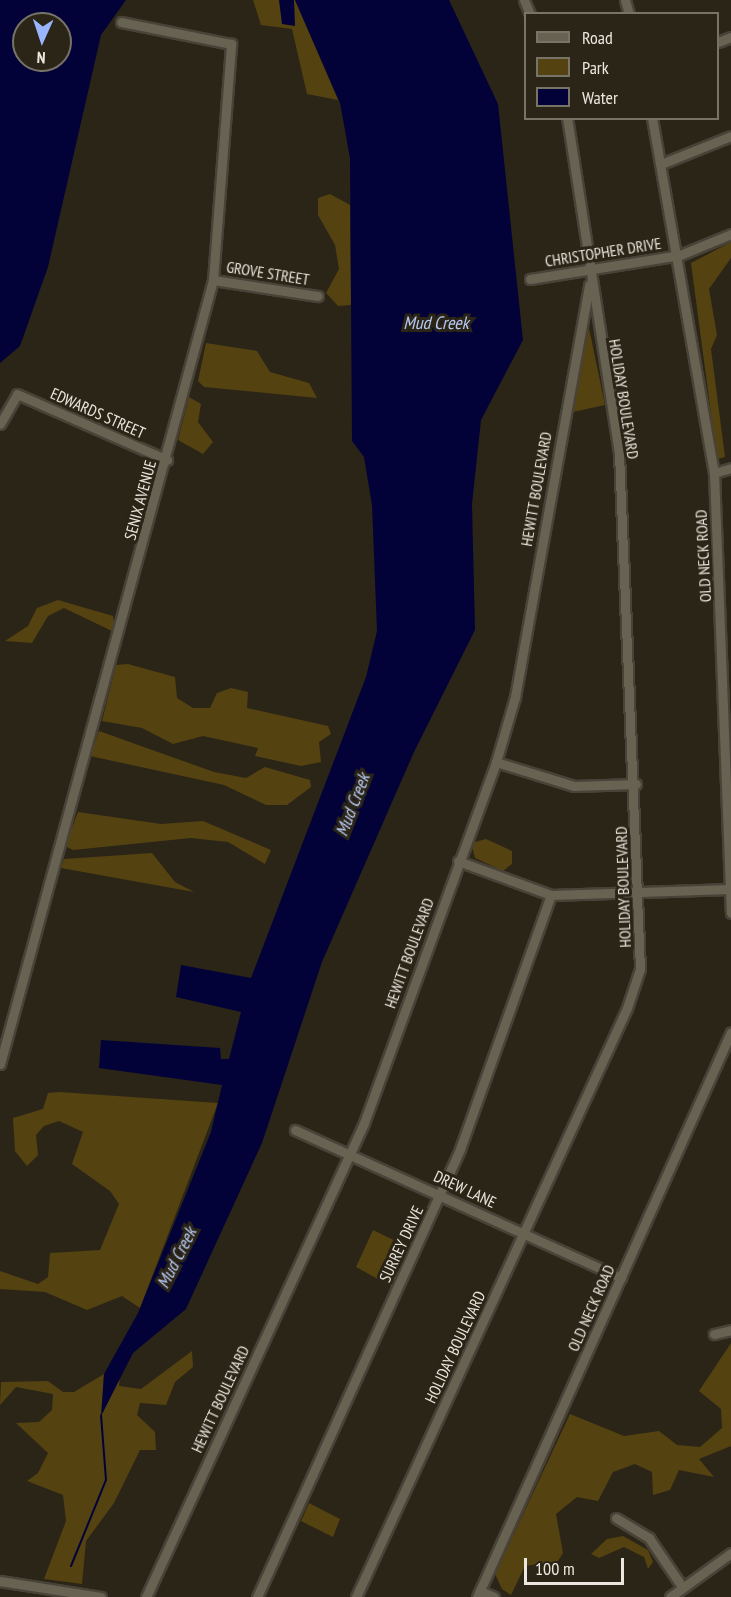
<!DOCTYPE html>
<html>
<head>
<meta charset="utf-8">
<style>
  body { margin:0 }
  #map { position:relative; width:731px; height:1597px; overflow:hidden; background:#2b2517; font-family:"PT Sans Narrow",sans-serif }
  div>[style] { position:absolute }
  .green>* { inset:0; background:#544210 }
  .water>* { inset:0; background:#020238 }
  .stream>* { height:2px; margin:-1px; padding:0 1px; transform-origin:1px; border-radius:1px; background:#020238 }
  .roads { filter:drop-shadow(2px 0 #484238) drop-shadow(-2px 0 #484238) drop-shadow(0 2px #484238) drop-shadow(0 -2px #484238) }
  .minor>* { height:9px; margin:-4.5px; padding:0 4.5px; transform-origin:4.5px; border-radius:4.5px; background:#686252 }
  span { translate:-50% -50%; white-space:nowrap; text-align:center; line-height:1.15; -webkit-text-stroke:6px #2b2517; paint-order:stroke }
  .street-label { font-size:16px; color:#ebe7de }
  .water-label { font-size:18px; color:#b7c9f4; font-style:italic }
  .legend { position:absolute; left:524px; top:12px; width:195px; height:108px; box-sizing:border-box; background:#2b2517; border:2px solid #787367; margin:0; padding:8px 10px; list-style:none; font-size:18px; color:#ebe7de }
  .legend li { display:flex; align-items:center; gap:12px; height:30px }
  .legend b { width:30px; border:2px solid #787367 }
  .north { position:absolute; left:12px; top:12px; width:60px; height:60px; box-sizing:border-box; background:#2b2517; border:2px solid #787367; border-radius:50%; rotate:183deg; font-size:16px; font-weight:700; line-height:24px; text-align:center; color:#ebe7de }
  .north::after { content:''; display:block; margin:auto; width:21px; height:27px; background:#98b5fd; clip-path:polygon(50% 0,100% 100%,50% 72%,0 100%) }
  .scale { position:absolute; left:524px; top:1558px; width:100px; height:27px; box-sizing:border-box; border:3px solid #ebe7de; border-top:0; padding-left:8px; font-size:18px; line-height:21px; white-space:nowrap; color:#ebe7de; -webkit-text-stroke:4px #2b2517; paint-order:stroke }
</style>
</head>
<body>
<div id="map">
  <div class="green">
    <div style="clip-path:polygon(253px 0,295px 0,338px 100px,307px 94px,292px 29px,261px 25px)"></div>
    <div style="clip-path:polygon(330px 194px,350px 205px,351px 305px,338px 306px,326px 293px,339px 269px,335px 245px,318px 215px,318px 198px)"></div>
    <div style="clip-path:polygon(731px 242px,731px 258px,709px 289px,717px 335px,711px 349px,725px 457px,717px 459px,691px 263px)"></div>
    <div style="clip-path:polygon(589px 328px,605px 405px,573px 412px,571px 402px)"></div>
    <div style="clip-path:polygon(206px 343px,257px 351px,270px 372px,309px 383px,317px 398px,204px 387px,198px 381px)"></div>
    <div style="clip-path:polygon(189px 397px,201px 404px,198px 422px,213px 442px,203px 454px,178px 440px)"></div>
    <div style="clip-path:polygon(58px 600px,113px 616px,116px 633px,64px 608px,48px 616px,32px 643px,5px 641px,28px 626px,37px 608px)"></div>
    <div style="clip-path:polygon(128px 664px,175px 677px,177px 698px,193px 708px,210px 708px,217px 693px,231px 688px,248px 692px,247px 708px,328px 726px,331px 734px,319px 742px,321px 762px,301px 766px,255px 756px,258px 748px,203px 736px,173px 744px,142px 728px,102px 721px,116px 665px)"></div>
    <div style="clip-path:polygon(99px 731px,214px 772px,246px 778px,265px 767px,310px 780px,311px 787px,287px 805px,266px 805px,224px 785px,90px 756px)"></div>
    <div style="clip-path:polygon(78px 812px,161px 824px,203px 821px,271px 850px,265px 864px,228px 842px,191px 838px,73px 850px,65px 846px)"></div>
    <div style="clip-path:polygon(486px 839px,512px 851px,512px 864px,503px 871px,475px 858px,471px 843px)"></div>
    <div style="clip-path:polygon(152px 853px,175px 882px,194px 892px,61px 868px,64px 859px)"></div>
    <div style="clip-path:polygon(59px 1092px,218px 1103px,140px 1308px,122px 1296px,87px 1310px,45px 1292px,0 1289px,0 1271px,38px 1284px,48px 1277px,50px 1253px,100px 1250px,119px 1204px,110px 1191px,72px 1164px,83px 1132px,59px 1121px,44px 1126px,36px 1135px,38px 1155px,27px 1166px,15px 1151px,13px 1118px,43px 1109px,48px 1093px)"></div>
    <div style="clip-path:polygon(373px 1230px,408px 1247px,392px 1287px,356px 1267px)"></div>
    <div style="clip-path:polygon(731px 1343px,731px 1446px,699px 1459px,714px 1477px,679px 1470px,670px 1490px,653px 1495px,652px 1472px,635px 1464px,613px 1472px,598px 1501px,577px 1497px,556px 1514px,563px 1553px,558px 1561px,525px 1566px,511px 1595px,502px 1589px,495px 1574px,570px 1414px,624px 1436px,659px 1431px,677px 1445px,700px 1447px,722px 1428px,721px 1409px,699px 1391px)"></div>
    <div style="clip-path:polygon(192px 1351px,193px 1367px,175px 1382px,166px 1405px,140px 1403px,137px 1415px,155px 1432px,156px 1450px,140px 1450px,114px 1503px,86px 1541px,82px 1584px,44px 1579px,66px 1521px,63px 1495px,27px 1481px,38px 1473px,48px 1453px,16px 1423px,39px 1422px,52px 1410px,53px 1394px,16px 1387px,0 1405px,1px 1382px,48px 1381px,63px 1392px,74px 1392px,104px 1374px,102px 1414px,120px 1377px,119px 1386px,141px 1389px)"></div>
    <div style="clip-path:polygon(309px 1503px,340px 1519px,333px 1537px,301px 1521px)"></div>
    <div style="clip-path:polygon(623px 1536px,648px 1550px,653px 1562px,648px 1569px,644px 1557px,624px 1547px,599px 1558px,591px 1554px,607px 1539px)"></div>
  </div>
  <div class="water">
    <div style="clip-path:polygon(evenodd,0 0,126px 0,101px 35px,48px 267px,20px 346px,0 363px,0 0,24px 24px,60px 24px,60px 60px,24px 60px,24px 24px)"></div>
    <div style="clip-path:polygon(279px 0,294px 0,295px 26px,282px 24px)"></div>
    <div style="clip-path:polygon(295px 0,449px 0,498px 104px,523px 340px,481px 420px,472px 504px,475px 630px,414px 752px,322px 962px,262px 1143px,186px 1309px,133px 1353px,101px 1416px,104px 1374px,138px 1313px,211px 1132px,222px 1085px,99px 1068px,101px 1040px,220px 1048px,221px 1059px,229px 1059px,241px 1012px,176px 997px,181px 965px,251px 978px,366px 677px,377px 631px,372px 505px,364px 457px,352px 441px,350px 158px,340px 103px)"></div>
  </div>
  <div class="stream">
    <div style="left:71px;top:1566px;width:93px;rotate:-67.9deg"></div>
    <div style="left:106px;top:1480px;width:65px;rotate:-94.4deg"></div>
  </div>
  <div class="roads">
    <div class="minor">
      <div style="left:524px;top:0;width:15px;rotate:67deg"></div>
      <div style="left:625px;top:0;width:15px;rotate:74deg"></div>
      <div style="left:718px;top:42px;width:14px;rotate:-21deg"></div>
      <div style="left:652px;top:118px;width:360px;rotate:80.1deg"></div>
      <div style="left:714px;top:473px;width:440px;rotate:87.8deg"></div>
      <div style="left:661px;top:164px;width:75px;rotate:-21.8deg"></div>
      <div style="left:530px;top:279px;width:152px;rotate:-9.1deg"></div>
      <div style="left:680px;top:255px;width:55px;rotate:-22.4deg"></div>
      <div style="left:213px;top:280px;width:106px;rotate:8.7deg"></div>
      <div style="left:0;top:424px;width:34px;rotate:-60deg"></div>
      <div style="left:17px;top:394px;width:164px;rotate:23.7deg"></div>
      <div style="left:714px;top:473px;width:18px;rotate:-16deg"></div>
      <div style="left:496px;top:762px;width:82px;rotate:17.1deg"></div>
      <div style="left:574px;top:786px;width:62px;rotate:-1.8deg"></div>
      <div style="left:458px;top:861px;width:99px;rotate:20.1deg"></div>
      <div style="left:551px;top:895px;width:179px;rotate:-1.9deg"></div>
      <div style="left:0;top:1064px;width:812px;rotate:-74.8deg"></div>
      <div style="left:213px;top:280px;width:237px;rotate:-85.6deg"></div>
      <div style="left:231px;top:44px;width:112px;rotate:-168.7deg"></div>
      <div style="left:295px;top:1130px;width:358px;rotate:24.4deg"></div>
      <div style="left:714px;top:1334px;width:17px;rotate:-13deg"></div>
      <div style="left:616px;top:1518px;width:39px;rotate:31deg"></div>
      <div style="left:649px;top:1538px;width:60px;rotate:55.8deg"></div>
      <div style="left:0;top:1581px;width:102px;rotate:9deg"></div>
      <div style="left:480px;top:1591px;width:15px;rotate:23deg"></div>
      <div style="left:146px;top:1597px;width:522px;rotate:-65.3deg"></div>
      <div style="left:364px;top:1123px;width:384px;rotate:-69.9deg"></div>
      <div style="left:496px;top:762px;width:68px;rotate:-73.7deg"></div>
      <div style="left:515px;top:697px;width:419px;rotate:-79.8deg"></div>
      <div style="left:257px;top:1597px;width:492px;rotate:-65.6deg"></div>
      <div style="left:460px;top:1149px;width:270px;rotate:-70.3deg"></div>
      <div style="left:356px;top:1597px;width:648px;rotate:-65.29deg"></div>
      <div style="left:627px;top:1008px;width:41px;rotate:-71.6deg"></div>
      <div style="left:640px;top:969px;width:516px;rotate:-92.33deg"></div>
      <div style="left:619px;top:453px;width:339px;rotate:-98.8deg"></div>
      <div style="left:477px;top:1597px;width:619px;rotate:-65.79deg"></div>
      <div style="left:670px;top:1597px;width:75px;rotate:-35.8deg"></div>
    </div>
  </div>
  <div class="street-label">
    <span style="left:603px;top:252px;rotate:-9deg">CHRISTOPHER DRIVE</span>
    <span style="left:268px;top:273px;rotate:9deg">GROVE STREET</span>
    <span style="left:624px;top:399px;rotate:81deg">HOLIDAY BOULEVARD</span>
    <span style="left:98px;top:413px;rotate:24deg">EDWARDS STREET</span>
    <span style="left:536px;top:489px;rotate:-80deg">HEWITT BOULEVARD</span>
    <span style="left:140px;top:500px;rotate:-75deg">SENIX AVENUE</span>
    <span style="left:703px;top:556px;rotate:-93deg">OLD NECK ROAD</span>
    <span style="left:623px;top:887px;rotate:-92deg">HOLIDAY BOULEVARD</span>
    <span style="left:409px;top:953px;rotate:-70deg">HEWITT BOULEVARD</span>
    <span style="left:465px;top:1189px;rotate:25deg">DREW LANE</span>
    <span style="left:401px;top:1244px;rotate:-65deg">SURREY DRIVE</span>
    <span style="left:591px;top:1308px;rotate:-66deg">OLD NECK ROAD</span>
    <span style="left:455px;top:1347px;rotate:-65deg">HOLIDAY BOULEVARD</span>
    <span style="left:220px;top:1399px;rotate:-65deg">HEWITT BOULEVARD</span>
  </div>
  <div class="water-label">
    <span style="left:436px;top:323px">Mud Creek</span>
    <span style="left:353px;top:805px;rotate:-69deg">Mud Creek</span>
    <span style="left:177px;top:1258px;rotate:-63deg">Mud Creek</span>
  </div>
  <ul class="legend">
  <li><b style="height:8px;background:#686252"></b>Road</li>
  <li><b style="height:16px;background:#544210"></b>Park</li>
  <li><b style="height:16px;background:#020238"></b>Water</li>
  </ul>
  <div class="north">N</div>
  <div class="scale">100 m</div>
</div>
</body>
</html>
